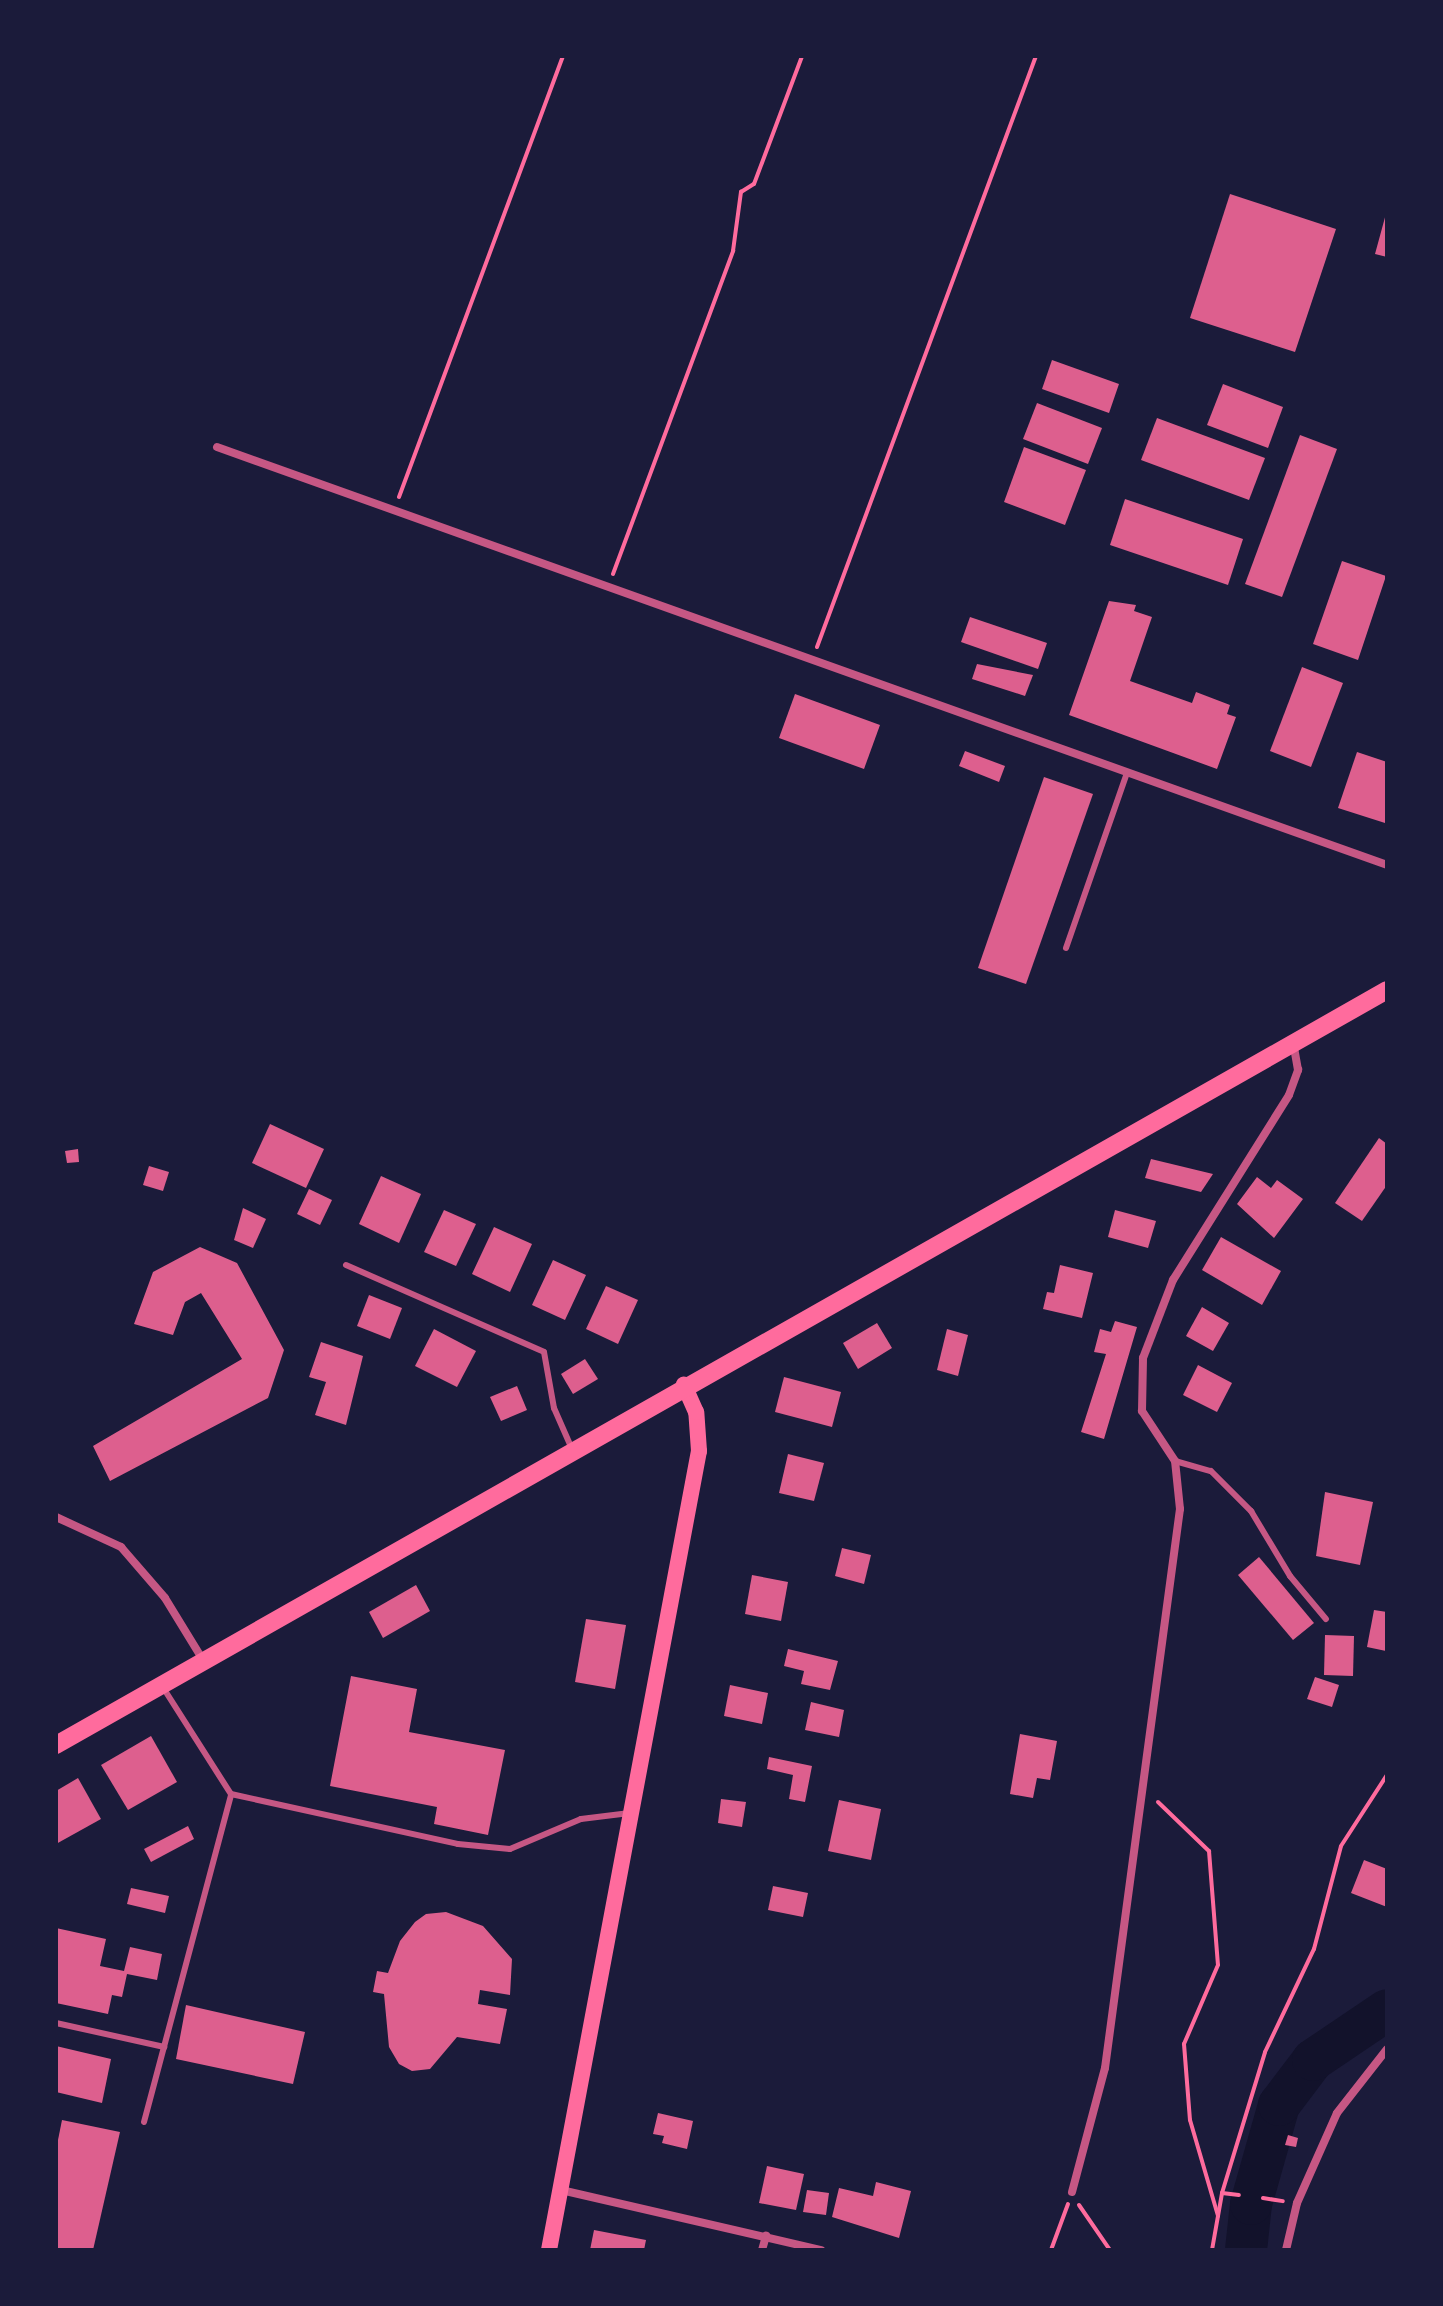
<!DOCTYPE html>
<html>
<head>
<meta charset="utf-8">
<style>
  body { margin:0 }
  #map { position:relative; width:1443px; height:2306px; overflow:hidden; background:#1b1b3a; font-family:"Public Sans",sans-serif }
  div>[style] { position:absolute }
  .river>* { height:42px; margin:-21px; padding:0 21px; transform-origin:21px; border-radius:21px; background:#12122b }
  .building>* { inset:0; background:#dd5f8e }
  .path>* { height:4px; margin:-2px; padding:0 2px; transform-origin:2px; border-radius:2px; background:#ff6b9d }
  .service>* { height:6px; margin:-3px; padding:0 3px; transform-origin:3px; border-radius:3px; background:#c65784 }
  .minor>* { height:8px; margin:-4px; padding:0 4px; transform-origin:4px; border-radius:4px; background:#c65784 }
  .secondary>* { height:16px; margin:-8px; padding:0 8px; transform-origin:8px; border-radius:8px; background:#ff6b9d }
  .primary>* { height:18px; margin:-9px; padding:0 9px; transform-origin:9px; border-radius:9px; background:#ff6b9d }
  span { translate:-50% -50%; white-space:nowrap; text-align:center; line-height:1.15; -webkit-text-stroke:6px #1b1b3a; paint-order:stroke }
  .frame { position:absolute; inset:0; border:58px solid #1b1b3a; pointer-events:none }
</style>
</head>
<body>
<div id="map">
  <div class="river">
    <div style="left:1246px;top:2250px;width:46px;rotate:-83.8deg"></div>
    <div style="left:1251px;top:2204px;width:103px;rotate:-74.2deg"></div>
    <div style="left:1279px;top:2105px;width:56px;rotate:-52.9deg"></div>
    <div style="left:1313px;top:2060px;width:89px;rotate:-34deg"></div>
  </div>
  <div class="building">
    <div style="clip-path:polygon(1230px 194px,1336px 229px,1295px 352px,1190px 318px)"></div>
    <div style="clip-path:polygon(1387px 210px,1387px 257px,1375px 254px)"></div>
    <div style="clip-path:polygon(1052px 360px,1119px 384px,1109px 413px,1042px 389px)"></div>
    <div style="clip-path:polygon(1223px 384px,1283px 407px,1268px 448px,1207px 425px)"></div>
    <div style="clip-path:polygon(1037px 403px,1102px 428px,1088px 464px,1023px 439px)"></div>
    <div style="clip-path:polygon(1157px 418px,1265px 458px,1249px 500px,1141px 460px)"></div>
    <div style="clip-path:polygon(1300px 435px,1337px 449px,1282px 597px,1245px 584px)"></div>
    <div style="clip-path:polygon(1024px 447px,1086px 470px,1065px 525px,1004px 502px)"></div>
    <div style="clip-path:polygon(1125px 499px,1243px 539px,1228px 585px,1110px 545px)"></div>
    <div style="clip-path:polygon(1342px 561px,1386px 576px,1358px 660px,1313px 644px)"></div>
    <div style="clip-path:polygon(1109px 601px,1136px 605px,1134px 611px,1152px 617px,1130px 681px,1192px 703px,1196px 692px,1230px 705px,1227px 714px,1236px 717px,1217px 769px,1069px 715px)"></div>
    <div style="clip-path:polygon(970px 617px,1047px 643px,1038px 669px,961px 642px)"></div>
    <div style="clip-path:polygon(977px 664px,1033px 675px,1025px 696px,972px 679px)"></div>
    <div style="clip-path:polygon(1302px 667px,1343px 683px,1311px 767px,1270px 751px)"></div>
    <div style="clip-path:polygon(795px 694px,880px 725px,864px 769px,779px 738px)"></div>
    <div style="clip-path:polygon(965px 751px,1005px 766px,999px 782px,959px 766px)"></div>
    <div style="clip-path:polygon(1357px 752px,1387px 762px,1385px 823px,1338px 808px)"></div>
    <div style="clip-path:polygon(1044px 777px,1093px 794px,1026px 984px,978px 968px)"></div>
    <div style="clip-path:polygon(270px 1124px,324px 1149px,306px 1188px,252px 1163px)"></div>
    <div style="clip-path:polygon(1379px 1138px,1387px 1144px,1387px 1185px,1362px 1221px,1335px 1203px)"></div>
    <div style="clip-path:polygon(78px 1149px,79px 1162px,67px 1163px,65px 1151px)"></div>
    <div style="clip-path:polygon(1151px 1159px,1213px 1174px,1201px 1192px,1145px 1178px)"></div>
    <div style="clip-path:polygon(149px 1166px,169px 1172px,163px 1191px,143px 1185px)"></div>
    <div style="clip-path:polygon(381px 1176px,421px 1194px,399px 1243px,359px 1224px)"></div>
    <div style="clip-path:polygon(1257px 1177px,1271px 1188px,1277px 1180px,1303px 1199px,1274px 1238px,1237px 1204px)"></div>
    <div style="clip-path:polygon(309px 1189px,332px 1200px,320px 1225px,297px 1214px)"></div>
    <div style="clip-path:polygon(243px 1208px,266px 1219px,253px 1248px,234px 1240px)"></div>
    <div style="clip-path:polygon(444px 1210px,476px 1224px,456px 1266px,424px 1252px)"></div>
    <div style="clip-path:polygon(1115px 1210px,1156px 1221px,1148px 1248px,1108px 1237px)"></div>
    <div style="clip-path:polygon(494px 1227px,532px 1244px,510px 1292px,472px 1274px)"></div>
    <div style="clip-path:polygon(1221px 1237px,1281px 1271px,1262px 1305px,1202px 1270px)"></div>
    <div style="clip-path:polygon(200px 1247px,237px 1263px,284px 1350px,268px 1398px,110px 1481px,93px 1446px,242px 1359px,201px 1293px,185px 1302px,173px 1335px,134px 1324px,153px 1272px)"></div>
    <div style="clip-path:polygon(553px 1260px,586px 1275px,565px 1320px,532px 1305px)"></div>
    <div style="clip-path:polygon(1060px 1265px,1093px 1273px,1082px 1318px,1043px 1309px,1047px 1292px,1054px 1293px)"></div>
    <div style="clip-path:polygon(606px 1286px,638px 1300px,618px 1344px,586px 1329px)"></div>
    <div style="clip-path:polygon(369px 1295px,402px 1308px,390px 1339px,357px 1326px)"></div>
    <div style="clip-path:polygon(1202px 1307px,1229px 1323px,1213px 1351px,1186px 1336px)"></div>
    <div style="clip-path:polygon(1115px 1321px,1137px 1327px,1104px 1439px,1081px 1432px,1106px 1354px,1094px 1352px,1100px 1329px,1111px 1332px)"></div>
    <div style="clip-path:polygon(877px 1323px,892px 1348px,858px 1369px,843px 1343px)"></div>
    <div style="clip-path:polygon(434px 1329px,476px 1351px,457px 1387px,415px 1366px)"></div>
    <div style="clip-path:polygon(947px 1329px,968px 1335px,958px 1376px,937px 1370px)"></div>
    <div style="clip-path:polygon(321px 1342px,363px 1356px,346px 1425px,315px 1415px,326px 1382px,309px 1377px)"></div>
    <div style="clip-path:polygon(585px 1359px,598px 1379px,573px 1394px,561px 1374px)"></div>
    <div style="clip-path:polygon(1198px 1365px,1232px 1383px,1217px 1412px,1183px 1395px)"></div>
    <div style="clip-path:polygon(784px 1377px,841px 1392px,832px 1427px,775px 1412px)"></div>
    <div style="clip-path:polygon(517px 1386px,527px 1410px,501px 1421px,490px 1397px)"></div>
    <div style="clip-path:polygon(788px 1454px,824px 1463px,814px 1501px,779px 1493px)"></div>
    <div style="clip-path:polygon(1325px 1492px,1373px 1502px,1360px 1565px,1316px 1556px)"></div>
    <div style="clip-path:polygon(842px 1548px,871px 1555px,864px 1584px,835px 1576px)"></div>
    <div style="clip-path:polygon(1259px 1557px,1314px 1623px,1293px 1640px,1238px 1575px)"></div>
    <div style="clip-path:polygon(752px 1575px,788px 1582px,781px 1621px,745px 1614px)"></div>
    <div style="clip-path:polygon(416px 1585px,430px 1611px,383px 1638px,369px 1612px)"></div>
    <div style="clip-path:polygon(1374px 1610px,1387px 1612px,1386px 1651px,1367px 1647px)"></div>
    <div style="clip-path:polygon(586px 1619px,626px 1625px,615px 1689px,575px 1682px)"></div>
    <div style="clip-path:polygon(1325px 1635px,1354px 1636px,1353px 1676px,1324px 1675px)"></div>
    <div style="clip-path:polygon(788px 1649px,838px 1661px,830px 1690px,801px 1684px,804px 1671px,784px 1666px)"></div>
    <div style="clip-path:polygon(351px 1676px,417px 1689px,409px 1732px,505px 1750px,488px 1835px,434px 1824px,437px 1807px,330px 1786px)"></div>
    <div style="clip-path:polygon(1315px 1677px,1339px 1685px,1332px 1707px,1307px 1699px)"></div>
    <div style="clip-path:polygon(730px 1685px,768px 1693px,762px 1724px,724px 1716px)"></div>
    <div style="clip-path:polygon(811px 1702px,844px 1710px,839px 1737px,805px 1730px)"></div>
    <div style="clip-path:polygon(1020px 1734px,1057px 1741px,1050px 1780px,1037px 1778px,1033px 1798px,1010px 1794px)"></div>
    <div style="clip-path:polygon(151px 1736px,177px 1782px,128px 1810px,101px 1765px)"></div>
    <div style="clip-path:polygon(769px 1757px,812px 1766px,805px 1802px,789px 1799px,793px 1775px,767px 1769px)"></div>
    <div style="clip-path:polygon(78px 1778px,101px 1819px,56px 1844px,56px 1791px)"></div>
    <div style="clip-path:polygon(721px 1799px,746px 1802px,742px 1827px,718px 1823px)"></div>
    <div style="clip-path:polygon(839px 1800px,881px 1809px,871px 1860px,828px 1851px)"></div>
    <div style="clip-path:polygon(188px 1826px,194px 1839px,151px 1862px,144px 1849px)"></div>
    <div style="clip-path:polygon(1364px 1860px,1387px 1869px,1387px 1907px,1351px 1893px)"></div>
    <div style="clip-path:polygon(773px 1886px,808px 1893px,803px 1917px,768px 1910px)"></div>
    <div style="clip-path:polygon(131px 1888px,169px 1896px,165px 1913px,127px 1904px)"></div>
    <div style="clip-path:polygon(446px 1912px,483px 1926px,512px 1959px,510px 1995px,480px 1990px,478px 2004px,507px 2009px,500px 2044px,457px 2037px,430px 2069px,412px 2071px,399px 2064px,389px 2047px,384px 1994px,373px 1992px,377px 1971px,388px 1973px,400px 1941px,415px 1922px,426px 1914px)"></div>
    <div style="clip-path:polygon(56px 1928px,106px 1939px,100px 1966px,124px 1971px,130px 1947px,162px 1954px,157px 1980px,127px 1974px,122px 1997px,112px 1995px,108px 2014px,56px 2003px)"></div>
    <div style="clip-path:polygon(186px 2005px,305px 2032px,293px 2084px,176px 2059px)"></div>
    <div style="clip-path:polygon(56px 2046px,111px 2059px,102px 2103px,56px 2092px)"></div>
    <div style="clip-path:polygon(658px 2113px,693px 2121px,687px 2149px,662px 2143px,664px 2136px,653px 2134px)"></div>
    <div style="clip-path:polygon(62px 2120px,120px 2132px,93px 2250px,56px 2250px,56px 2150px)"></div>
    <div style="clip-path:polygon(1288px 2135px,1298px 2138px,1296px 2147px,1285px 2145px)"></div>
    <div style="clip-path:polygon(767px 2166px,804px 2174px,796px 2210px,759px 2203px)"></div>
    <div style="clip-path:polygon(876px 2182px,911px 2191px,899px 2238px,832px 2217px,839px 2188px,873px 2196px)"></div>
    <div style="clip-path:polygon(807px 2190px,829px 2193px,826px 2215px,803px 2212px)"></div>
    <div style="clip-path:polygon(594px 2230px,646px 2240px,644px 2250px,590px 2250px)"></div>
  </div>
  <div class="path">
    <div style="left:399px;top:497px;width:471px;rotate:-69.6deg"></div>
    <div style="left:613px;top:574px;width:345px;rotate:-69.6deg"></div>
    <div style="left:733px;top:251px;width:60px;rotate:-82.3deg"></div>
    <div style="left:741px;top:192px;width:15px;rotate:-32deg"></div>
    <div style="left:754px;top:184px;width:137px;rotate:-69.4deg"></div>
    <div style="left:817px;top:647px;width:630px;rotate:-69.67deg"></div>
    <div style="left:1158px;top:1802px;width:71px;rotate:43.9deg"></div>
    <div style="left:1209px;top:1851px;width:114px;rotate:85.5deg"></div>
    <div style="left:1218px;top:1965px;width:86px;rotate:113.3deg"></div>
    <div style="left:1184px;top:2044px;width:76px;rotate:85.5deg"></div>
    <div style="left:1190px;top:2120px;width:100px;rotate:73.7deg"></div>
    <div style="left:1222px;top:2193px;width:17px;rotate:7deg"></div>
    <div style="left:1263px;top:2198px;width:20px;rotate:9deg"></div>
    <div style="left:1079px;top:2205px;width:55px;rotate:55.4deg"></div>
    <div style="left:1051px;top:2250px;width:49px;rotate:-69.7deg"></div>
    <div style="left:1212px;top:2250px;width:58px;rotate:-80deg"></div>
    <div style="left:1222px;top:2193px;width:147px;rotate:-73deg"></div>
    <div style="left:1265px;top:2052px;width:114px;rotate:-64.6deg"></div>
    <div style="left:1314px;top:1949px;width:106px;rotate:-75.3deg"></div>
    <div style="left:1341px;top:1846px;width:85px;rotate:-57.1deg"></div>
  </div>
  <div class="service">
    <div style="left:1066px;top:948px;width:185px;rotate:-70.8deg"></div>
    <div style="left:346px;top:1265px;width:216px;rotate:23.7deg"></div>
    <div style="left:544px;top:1352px;width:57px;rotate:79.9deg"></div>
    <div style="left:554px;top:1408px;width:45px;rotate:66.3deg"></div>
    <div style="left:1175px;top:1461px;width:37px;rotate:16deg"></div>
    <div style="left:1211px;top:1471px;width:57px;rotate:45deg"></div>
    <div style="left:1251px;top:1511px;width:76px;rotate:59deg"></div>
    <div style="left:1290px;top:1576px;width:56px;rotate:50.1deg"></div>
    <div style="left:164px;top:1689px;width:125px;rotate:57.5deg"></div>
    <div style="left:231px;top:1794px;width:232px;rotate:12.4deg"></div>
    <div style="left:458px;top:1844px;width:52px;rotate:5.5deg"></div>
    <div style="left:510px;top:1849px;width:77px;rotate:-22.9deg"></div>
    <div style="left:581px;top:1819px;width:49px;rotate:-7deg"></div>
    <div style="left:56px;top:2023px;width:111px;rotate:12.5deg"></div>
    <div style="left:144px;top:2122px;width:339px;rotate:-75.1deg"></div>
  </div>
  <div class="minor">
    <div style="left:217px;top:447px;width:1242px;rotate:19.66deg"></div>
    <div style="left:56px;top:1517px;width:72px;rotate:24.8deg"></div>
    <div style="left:121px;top:1547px;width:67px;rotate:49.2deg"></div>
    <div style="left:165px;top:1598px;width:73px;rotate:58.5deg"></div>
    <div style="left:561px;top:2190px;width:267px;rotate:13deg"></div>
    <div style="left:1072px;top:2192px;width:128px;rotate:-75.1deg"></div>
    <div style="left:1105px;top:2068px;width:564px;rotate:-82.36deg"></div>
    <div style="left:1180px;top:1509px;width:48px;rotate:-95.9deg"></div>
    <div style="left:1175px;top:1461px;width:60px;rotate:-123.4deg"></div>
    <div style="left:1142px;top:1411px;width:53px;rotate:-88.9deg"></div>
    <div style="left:1143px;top:1358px;width:84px;rotate:-69deg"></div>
    <div style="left:1173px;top:1280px;width:218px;rotate:-57.9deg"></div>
    <div style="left:1289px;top:1095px;width:27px;rotate:-70deg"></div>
    <div style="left:1298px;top:1070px;width:27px;rotate:-100deg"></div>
    <div style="left:762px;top:2250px;width:15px;rotate:-74deg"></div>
    <div style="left:1286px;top:2250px;width:48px;rotate:-76.8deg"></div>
    <div style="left:1297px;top:2203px;width:98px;rotate:-66deg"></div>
    <div style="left:1337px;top:2113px;width:81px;rotate:-52deg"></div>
  </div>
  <div class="secondary">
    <div style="left:549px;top:2250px;width:813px;rotate:-79.37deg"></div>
    <div style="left:699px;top:1451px;width:39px;rotate:-94deg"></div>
    <div style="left:696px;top:1412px;width:30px;rotate:-114deg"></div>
  </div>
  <div class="primary">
    <div style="left:56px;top:1745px;width:1530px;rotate:-29.56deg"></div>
  </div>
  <div class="frame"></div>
</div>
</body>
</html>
